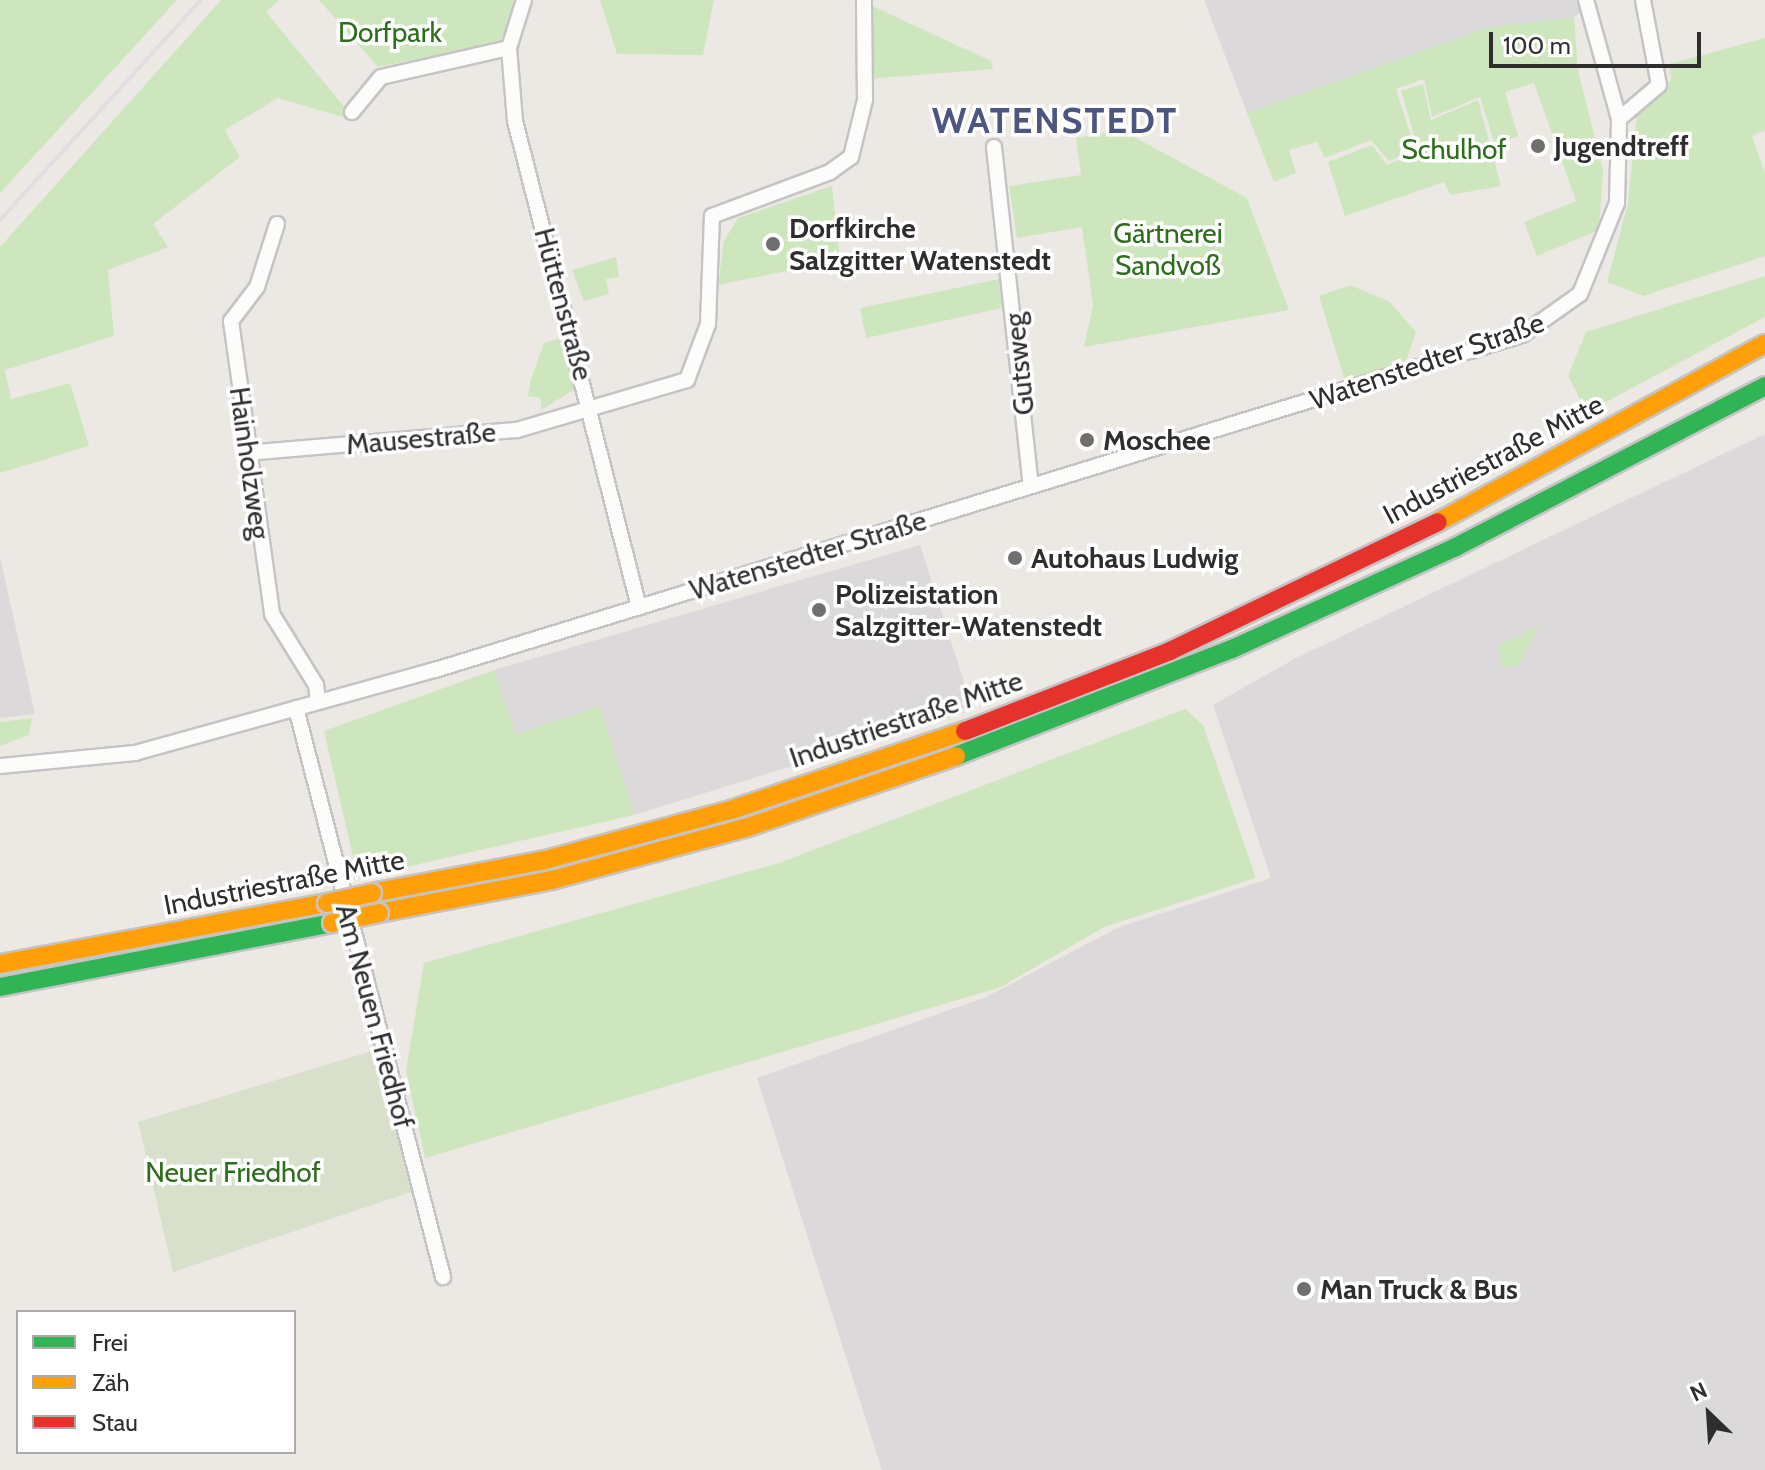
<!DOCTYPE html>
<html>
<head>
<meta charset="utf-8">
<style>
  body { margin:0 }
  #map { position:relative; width:1765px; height:1470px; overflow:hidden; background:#ece8e4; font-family:Cabin,sans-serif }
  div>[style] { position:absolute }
  .industrial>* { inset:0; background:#dcd9db }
  .green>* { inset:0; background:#cee6be }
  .cemetery>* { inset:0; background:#d8e0cc }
  .roads { filter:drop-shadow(2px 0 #c5c4c5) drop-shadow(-2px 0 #c5c4c5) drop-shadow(0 2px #c5c4c5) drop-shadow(0 -2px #c5c4c5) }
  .street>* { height:14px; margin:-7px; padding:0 7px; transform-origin:7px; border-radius:7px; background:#fcfcfb }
  .fast>* { height:18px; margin:-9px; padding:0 9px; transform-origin:9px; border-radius:9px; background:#30b455 }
  .slow>* { height:18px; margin:-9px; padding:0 9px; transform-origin:9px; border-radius:9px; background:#ff9f0a }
  .jam>* { height:18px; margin:-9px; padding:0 9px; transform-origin:9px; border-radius:9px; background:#e5322d }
  .rail>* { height:4px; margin:-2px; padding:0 2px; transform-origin:2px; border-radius:2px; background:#dfdfe1 }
  .bridges { filter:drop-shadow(2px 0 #c6c5c4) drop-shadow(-2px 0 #c6c5c4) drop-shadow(0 2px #c6c5c4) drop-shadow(0 -2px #c6c5c4) }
  .slow-bridge>* { height:18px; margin:-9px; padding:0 9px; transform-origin:9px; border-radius:9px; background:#ff9f0a }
  .dots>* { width:22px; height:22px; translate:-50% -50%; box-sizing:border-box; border:4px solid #fff; border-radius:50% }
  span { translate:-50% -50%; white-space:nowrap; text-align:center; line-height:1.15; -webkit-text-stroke:7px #fff; paint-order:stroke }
  .park-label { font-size:28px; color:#2c6e1b }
  .poi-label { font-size:28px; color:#2e2e2e; font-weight:700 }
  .left { translate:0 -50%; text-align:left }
  .street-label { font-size:28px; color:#2e2e2e }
  .district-label { font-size:36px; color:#4d5680; font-weight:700; letter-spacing:2px }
  .legend { position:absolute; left:16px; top:1310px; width:280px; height:144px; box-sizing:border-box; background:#fff; border:2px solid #ababab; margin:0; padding:10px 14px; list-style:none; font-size:24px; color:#2e2e2e }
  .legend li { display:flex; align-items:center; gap:16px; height:40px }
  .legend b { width:40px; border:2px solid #ababab }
  .north { position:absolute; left:1669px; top:1374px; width:80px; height:80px; -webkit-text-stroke:6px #fff; paint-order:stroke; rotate:335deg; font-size:22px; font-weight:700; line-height:32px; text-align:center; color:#2e2e2e }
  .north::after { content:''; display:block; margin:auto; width:28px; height:36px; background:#2e2e2e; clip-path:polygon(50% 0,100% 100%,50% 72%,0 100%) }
  .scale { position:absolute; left:1489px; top:32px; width:212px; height:36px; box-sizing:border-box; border:4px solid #2e2e2e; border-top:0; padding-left:10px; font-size:24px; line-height:28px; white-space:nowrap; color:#2e2e2e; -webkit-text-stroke:6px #fff; paint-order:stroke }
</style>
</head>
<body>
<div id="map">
  <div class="industrial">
    <div style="clip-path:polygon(1204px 0,1586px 0,1588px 8px,1574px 17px,1489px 27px,1247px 113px)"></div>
    <div style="clip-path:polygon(1765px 434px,1765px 1470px,882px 1470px,757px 1078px,986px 997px,1119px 927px,1271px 878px,1213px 705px,1296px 658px)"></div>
    <div style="clip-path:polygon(920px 545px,973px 710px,634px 815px,600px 707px,516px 734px,494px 670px)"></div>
    <div style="clip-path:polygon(0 557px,35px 714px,0 718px)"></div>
  </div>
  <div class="green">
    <div style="clip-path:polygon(0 0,177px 0,0 193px)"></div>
    <div style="clip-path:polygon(221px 0,279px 0,266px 12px,346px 109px,343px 117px,278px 98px,225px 130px,240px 157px,153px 224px,168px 247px,108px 270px,114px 336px,5px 370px,11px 399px,70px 383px,89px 446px,0 473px,0 247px)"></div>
    <div style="clip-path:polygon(319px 0,520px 0,499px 43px,378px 67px)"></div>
    <div style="clip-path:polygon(600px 0,714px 0,703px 55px,617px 54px)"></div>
    <div style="clip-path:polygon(870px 5px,991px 61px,993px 69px,867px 79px)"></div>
    <div style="clip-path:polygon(1574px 17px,1578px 71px,1603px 170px,1599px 230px,1537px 256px,1524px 222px,1576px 201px,1534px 83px,1505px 92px,1518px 136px,1495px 145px,1480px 97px,1432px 117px,1424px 79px,1396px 89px,1415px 149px,1389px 161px,1371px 140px,1325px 158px,1317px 142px,1289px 150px,1296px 173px,1274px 182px,1247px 113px,1489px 27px)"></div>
    <div style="clip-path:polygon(1765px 38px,1765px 130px,1752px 136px,1765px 173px,1765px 256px,1643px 296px,1607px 282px,1628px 203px,1637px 114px,1671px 80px,1670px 64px)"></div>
    <div style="clip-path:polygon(1423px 84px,1431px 120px,1478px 100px,1501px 186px,1450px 195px,1444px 182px,1345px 216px,1328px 162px,1372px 145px,1387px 165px,1419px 152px,1401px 91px)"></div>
    <div style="clip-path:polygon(1121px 130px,1247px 198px,1289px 310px,1084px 347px,1093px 305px,1082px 227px,1017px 238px,1009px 186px,1081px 175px,1076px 138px)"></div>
    <div style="clip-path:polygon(832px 186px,840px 260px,718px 285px,724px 241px,738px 218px)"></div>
    <div style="clip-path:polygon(616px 257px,619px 277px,606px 279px,609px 294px,584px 301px,572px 270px)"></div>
    <div style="clip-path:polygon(1765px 276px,1765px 317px,1587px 412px,1568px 376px,1586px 332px)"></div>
    <div style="clip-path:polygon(999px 279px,1002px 308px,866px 338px,860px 308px)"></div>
    <div style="clip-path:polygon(1350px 285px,1390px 302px,1416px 332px,1405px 364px,1345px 381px,1319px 296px)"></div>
    <div style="clip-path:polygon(564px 337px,575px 389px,541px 410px,541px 398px,528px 396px,531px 379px,544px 343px)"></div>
    <div style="clip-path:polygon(1539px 627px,1518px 666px,1502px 668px,1498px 645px)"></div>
    <div style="clip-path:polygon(494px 670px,516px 734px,600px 706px,634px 815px,358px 878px,324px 731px)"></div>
    <div style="clip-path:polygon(1185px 709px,1203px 725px,1256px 878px,1104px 927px,1001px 987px,425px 1158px,406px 1071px,424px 963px,779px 863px)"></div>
    <div style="clip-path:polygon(32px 718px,29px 735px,0 746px,0 722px)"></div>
  </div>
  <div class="cemetery">
    <div style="clip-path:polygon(375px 1050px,411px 1192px,173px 1272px,138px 1122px)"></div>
  </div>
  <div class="roads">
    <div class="street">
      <div style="left:524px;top:0;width:50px;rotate:107.4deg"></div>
      <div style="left:509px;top:48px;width:73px;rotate:85.3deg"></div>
      <div style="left:515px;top:121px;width:502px;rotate:75.69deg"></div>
      <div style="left:352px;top:112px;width:45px;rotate:-50.4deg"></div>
      <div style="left:381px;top:77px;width:131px;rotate:-12.8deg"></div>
      <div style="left:1619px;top:119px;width:52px;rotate:-40.4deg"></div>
      <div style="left:1659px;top:85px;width:86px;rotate:-100.7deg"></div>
      <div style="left:994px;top:147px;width:340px;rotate:83.8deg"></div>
      <div style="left:277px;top:224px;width:66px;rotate:107.6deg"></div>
      <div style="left:257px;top:287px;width:43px;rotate:127.4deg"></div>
      <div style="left:231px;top:321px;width:296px;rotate:82deg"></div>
      <div style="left:272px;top:614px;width:84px;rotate:58.2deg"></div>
      <div style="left:316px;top:685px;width:16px;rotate:83deg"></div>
      <div style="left:247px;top:453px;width:271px;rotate:-4.9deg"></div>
      <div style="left:517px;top:430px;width:177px;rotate:-16.4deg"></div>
      <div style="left:687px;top:380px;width:60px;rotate:-69.4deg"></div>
      <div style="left:708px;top:324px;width:108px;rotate:-87.9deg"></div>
      <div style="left:712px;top:216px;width:126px;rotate:-20.4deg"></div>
      <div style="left:830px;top:172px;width:26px;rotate:-36deg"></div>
      <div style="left:851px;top:157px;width:59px;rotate:-76.2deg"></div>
      <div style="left:865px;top:100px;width:100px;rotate:-90.6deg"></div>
      <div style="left:296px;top:708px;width:588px;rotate:75.51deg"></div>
      <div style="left:0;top:766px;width:136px;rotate:-5.5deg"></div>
      <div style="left:135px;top:753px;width:311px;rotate:-15.5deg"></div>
      <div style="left:435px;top:670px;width:1137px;rotate:-17.13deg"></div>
      <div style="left:1522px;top:335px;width:71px;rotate:-35.3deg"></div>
      <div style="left:1580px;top:294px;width:98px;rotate:-67.9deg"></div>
      <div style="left:1617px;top:203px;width:84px;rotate:-88.6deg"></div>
      <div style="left:1619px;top:119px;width:123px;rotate:-105.5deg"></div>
    </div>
    <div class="fast">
      <div style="left:1454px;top:548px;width:351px;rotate:-27.5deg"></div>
      <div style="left:956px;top:756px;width:296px;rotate:-21.2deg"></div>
      <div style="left:1232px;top:649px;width:244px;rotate:-24.5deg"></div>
      <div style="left:0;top:987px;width:338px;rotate:-10.9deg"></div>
    </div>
    <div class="slow">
      <div style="left:1438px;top:522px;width:372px;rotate:-28.6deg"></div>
      <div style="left:372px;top:893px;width:176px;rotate:-10.8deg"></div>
      <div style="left:545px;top:860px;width:196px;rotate:-15.1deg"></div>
      <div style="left:734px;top:809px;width:244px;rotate:-18.7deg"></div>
      <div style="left:379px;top:913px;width:176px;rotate:-10.8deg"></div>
      <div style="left:552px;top:880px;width:200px;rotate:-15.1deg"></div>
      <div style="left:745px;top:828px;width:223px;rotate:-18.8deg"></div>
      <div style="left:0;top:964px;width:333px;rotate:-10.6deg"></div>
    </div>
    <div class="jam">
      <div style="left:965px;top:731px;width:220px;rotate:-21.3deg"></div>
      <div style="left:1170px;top:651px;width:297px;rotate:-25.7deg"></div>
    </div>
  </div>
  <div class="rail">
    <div style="left:0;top:220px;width:298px;rotate:-47.6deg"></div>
  </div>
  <div class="bridges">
    <div class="slow-bridge">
      <div style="left:327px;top:903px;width:46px;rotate:-12.5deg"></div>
      <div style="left:332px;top:923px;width:48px;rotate:-12deg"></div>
    </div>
  </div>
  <div class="dots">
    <div style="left:1538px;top:146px;background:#706f6e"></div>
    <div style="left:773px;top:244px;background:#706f6e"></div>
    <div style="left:1087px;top:440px;background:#706f6e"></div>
    <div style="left:1015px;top:558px;background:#706f6e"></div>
    <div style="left:819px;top:610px;background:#706f6e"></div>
    <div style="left:1304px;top:1289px;background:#706f6e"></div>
  </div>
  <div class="park-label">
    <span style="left:390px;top:32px">Dorfpark</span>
    <span style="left:1454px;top:149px">Schulhof</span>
    <span style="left:1168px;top:249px">Gärtnerei<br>Sandvoß</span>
    <span style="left:233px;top:1172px">Neuer Friedhof</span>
  </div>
  <div class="poi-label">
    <span class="left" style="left:1554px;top:146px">Jugendtreff</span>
    <span class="left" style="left:789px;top:244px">Dorfkirche<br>Salzgitter Watenstedt</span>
    <span class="left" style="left:1103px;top:440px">Moschee</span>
    <span class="left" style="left:1031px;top:558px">Autohaus Ludwig</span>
    <span class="left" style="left:835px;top:610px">Polizeistation<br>Salzgitter-Watenstedt</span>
    <span class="left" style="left:1320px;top:1289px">Man Truck &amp; Bus</span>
  </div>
  <div class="street-label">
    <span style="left:564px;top:304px;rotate:75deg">Hüttenstraße</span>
    <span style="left:1427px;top:361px;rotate:-19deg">Watenstedter Straße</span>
    <span style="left:1019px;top:364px;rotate:-96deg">Gutsweg</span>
    <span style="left:421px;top:438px;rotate:-5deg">Mausestraße</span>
    <span style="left:1493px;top:459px;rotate:-28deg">Industriestraße Mitte</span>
    <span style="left:250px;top:463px;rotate:82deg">Hainholzweg</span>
    <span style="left:808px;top:555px;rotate:-17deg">Watenstedter Straße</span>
    <span style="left:906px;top:719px;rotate:-19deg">Industriestraße Mitte</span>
    <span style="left:284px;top:882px;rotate:-11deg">Industriestraße Mitte</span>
    <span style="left:375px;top:1016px;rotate:75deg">Am Neuen Friedhof</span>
  </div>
  <div class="district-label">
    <span style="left:1055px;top:121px">WATENSTEDT</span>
  </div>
  <ul class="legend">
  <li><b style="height:10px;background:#30b455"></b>Frei</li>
  <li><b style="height:10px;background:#ff9f0a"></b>Zäh</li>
  <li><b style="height:10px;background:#e5322d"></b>Stau</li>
  </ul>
  <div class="north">N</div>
  <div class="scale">100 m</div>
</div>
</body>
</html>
